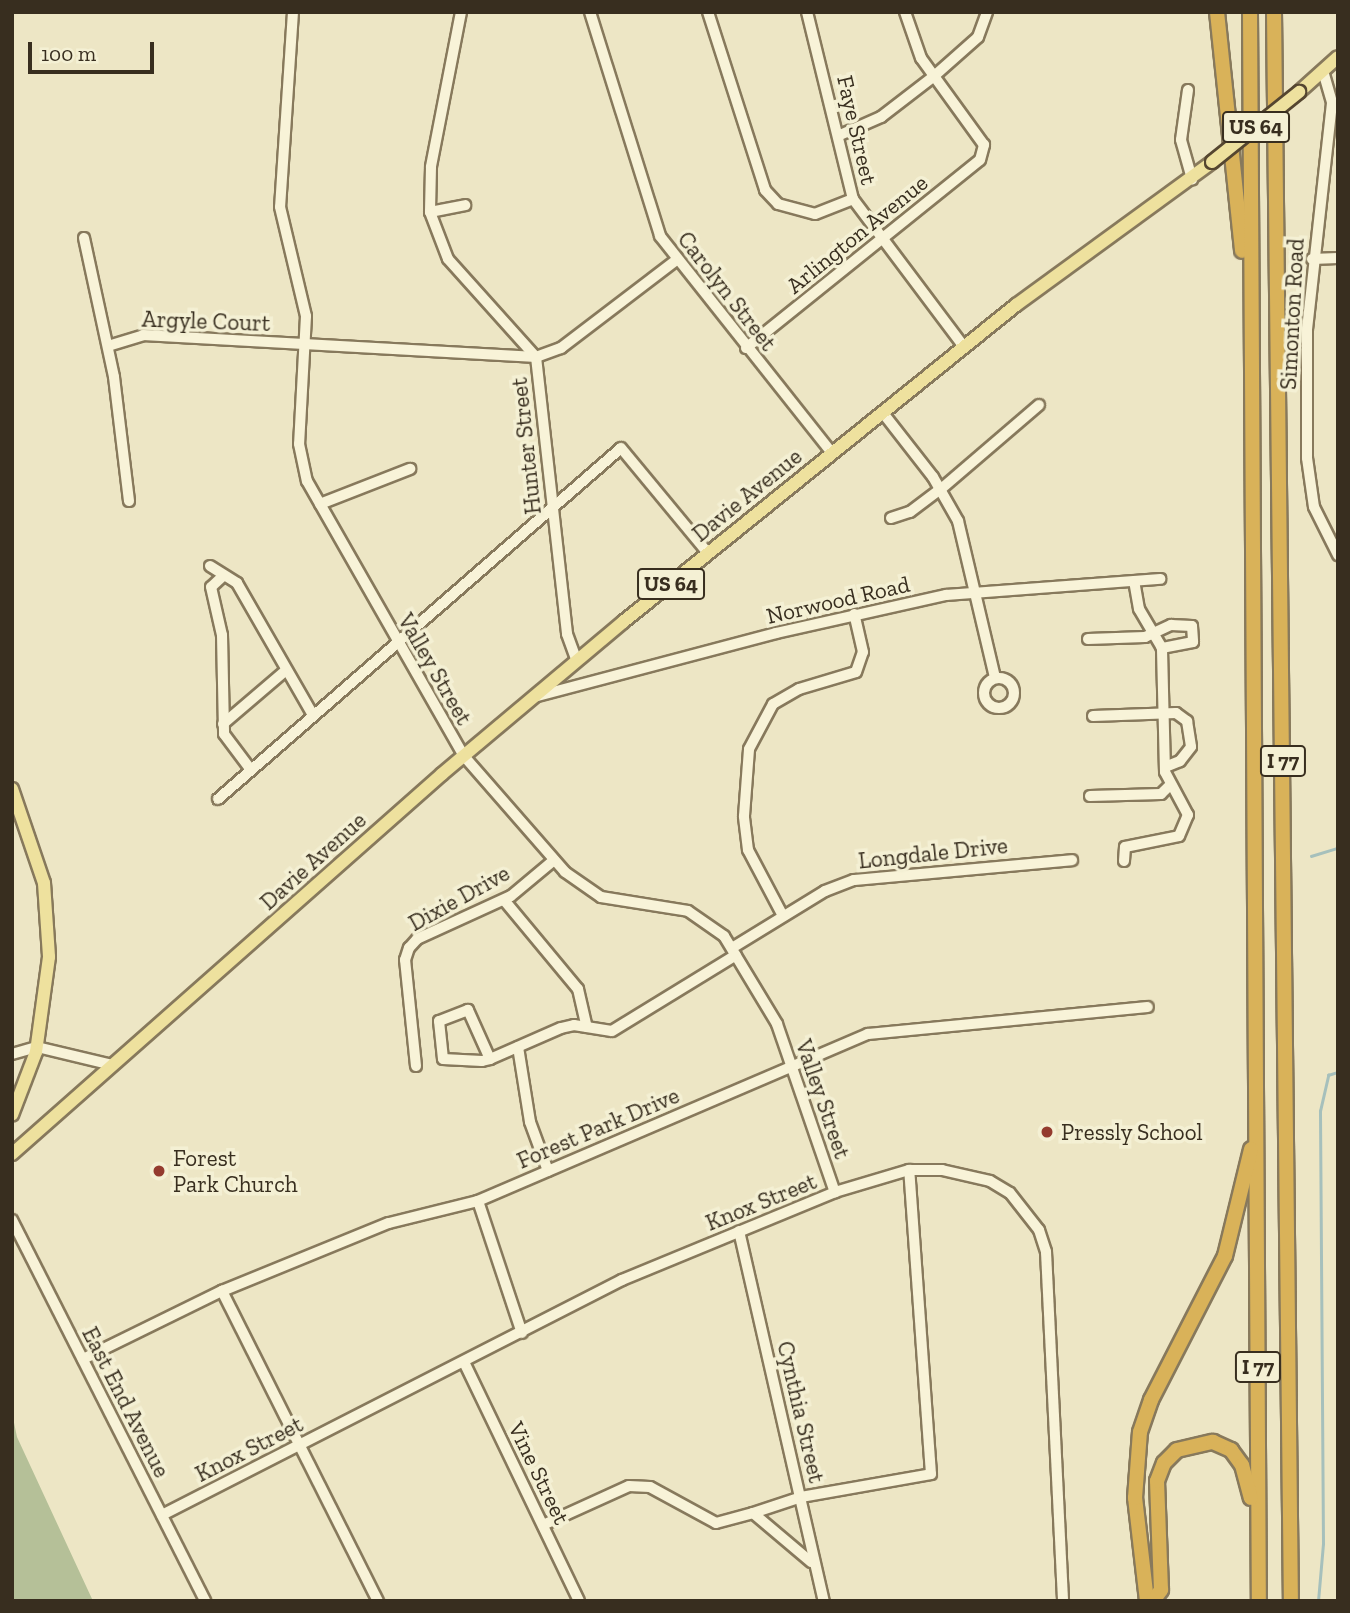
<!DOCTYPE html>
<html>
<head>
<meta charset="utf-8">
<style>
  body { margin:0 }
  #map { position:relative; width:1350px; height:1613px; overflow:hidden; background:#ede6c5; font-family:"Zilla Slab",serif }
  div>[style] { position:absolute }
  .cemetery>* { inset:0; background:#b5c098 }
  .stream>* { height:2.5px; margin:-1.25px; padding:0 1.25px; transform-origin:1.25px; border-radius:1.25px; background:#a6c0bc }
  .roads { filter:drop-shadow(2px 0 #87795c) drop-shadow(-2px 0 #87795c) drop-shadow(0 2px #87795c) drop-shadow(0 -2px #87795c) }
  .minor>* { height:10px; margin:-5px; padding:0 5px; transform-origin:5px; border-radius:5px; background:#f8f3d8 }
  .minor>.ring { margin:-5px; padding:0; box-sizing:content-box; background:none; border:10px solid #f8f3d8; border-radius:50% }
  .major>* { height:12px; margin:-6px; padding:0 6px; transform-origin:6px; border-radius:6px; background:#eee19e }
  .highway>* { height:14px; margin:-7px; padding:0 7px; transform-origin:7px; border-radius:7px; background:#d9b259 }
  .bridges { filter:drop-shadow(2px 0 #554630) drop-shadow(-2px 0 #554630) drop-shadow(0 2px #554630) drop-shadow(0 -2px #554630) }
  .major-bridge>* { height:12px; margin:-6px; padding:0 6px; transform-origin:6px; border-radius:6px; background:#eee19e }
  .dots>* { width:19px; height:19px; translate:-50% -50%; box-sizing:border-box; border:4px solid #f4f0d4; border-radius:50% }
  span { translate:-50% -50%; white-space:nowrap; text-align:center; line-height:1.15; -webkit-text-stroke:7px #f4f0d4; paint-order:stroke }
  .shield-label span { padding:2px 5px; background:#f4f0d4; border:2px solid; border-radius:5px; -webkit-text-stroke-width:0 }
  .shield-label { font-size:21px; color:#382e1f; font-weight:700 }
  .street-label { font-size:23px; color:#382e1f }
  .poi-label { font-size:23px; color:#382e1f }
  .left { translate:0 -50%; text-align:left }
  .frame { position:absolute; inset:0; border:14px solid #382e1f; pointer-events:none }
  .scale { position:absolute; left:28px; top:42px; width:126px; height:32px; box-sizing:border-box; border:4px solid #382e1f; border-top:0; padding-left:9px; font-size:21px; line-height:24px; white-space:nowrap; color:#382e1f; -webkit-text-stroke:5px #f4f0d4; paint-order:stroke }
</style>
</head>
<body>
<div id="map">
  <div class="cemetery">
    <div style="clip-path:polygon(12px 1413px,17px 1437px,93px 1601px,12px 1601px)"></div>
  </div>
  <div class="stream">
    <div style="left:1311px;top:856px;width:28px;rotate:-17deg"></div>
    <div style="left:1318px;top:1601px;width:57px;rotate:-85deg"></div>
    <div style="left:1323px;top:1544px;width:433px;rotate:-90.4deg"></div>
    <div style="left:1320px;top:1111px;width:37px;rotate:-77deg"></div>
    <div style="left:1328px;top:1075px;width:10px;rotate:-17deg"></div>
  </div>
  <div class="roads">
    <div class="minor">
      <div style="left:293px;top:12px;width:195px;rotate:93.8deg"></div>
      <div style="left:280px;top:207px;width:112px;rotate:76.6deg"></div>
      <div style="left:306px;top:316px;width:128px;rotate:93.1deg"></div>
      <div style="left:299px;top:444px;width:38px;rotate:78deg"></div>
      <div style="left:307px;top:481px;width:315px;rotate:60.3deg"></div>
      <div style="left:463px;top:755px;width:155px;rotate:48.9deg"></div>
      <div style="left:565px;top:872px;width:44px;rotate:34.8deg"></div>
      <div style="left:601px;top:897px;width:88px;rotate:9.1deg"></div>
      <div style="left:688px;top:911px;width:44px;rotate:34.8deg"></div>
      <div style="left:724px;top:936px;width:103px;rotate:58.9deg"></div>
      <div style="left:777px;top:1024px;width:178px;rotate:71deg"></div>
      <div style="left:461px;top:12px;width:158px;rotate:101deg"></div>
      <div style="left:431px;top:167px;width:45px;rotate:91.3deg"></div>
      <div style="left:430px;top:212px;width:50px;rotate:69deg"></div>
      <div style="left:448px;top:259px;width:132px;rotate:48.1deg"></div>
      <div style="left:536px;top:357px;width:279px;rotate:83.6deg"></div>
      <div style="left:567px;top:634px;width:29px;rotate:70deg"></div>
      <div style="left:590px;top:12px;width:235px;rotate:72.6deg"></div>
      <div style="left:660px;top:236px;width:277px;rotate:51.6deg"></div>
      <div style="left:708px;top:12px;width:187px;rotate:72.2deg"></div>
      <div style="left:765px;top:190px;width:19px;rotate:47deg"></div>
      <div style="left:778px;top:204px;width:38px;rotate:15deg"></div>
      <div style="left:815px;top:214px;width:41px;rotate:-21.5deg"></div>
      <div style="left:807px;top:12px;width:193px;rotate:76.2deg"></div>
      <div style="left:853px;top:199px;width:185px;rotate:53.1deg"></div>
      <div style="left:1323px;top:71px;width:33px;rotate:74deg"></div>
      <div style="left:1332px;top:103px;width:227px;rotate:96.3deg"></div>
      <div style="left:1307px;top:329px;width:129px;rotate:90deg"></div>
      <div style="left:1307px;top:458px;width:49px;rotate:81.9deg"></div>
      <div style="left:1314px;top:507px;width:54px;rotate:63.4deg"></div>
      <div style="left:1188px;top:90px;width:50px;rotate:98deg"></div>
      <div style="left:1181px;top:140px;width:41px;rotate:74.2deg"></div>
      <div style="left:840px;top:135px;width:45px;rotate:-23.7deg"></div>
      <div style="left:881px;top:117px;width:66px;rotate:-37.6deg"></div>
      <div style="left:933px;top:77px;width:60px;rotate:-41.6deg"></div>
      <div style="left:978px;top:37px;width:27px;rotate:-70deg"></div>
      <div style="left:430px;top:212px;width:36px;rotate:-11deg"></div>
      <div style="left:84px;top:238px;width:142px;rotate:77.8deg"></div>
      <div style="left:114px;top:377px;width:125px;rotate:83.1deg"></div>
      <div style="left:1312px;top:259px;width:26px;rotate:-2deg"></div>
      <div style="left:108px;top:346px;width:37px;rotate:-17deg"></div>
      <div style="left:143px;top:335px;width:394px;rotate:3.2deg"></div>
      <div style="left:536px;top:357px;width:27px;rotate:-20deg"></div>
      <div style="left:561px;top:348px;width:143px;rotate:-37.3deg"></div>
      <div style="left:746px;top:348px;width:300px;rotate:-38.8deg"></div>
      <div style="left:980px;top:160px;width:16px;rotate:-75deg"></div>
      <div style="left:984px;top:145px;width:107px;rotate:-125.9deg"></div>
      <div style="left:921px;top:58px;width:49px;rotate:-109.2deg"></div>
      <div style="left:883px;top:413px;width:81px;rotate:52deg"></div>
      <div style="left:933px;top:477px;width:51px;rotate:60.4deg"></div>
      <div style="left:958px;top:521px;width:161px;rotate:76.7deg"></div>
      <div style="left:320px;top:504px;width:97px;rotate:-21.3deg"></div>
      <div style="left:891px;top:518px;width:20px;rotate:-18deg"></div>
      <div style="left:910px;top:512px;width:39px;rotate:-37deg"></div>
      <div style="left:941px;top:489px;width:129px;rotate:-40.6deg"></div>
      <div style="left:210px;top:566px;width:32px;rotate:32deg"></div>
      <div style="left:237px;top:583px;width:152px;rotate:60.1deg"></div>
      <div style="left:223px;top:576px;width:16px;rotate:137deg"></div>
      <div style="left:211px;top:587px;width:49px;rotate:77.1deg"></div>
      <div style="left:222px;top:635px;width:99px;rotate:88.8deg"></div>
      <div style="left:224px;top:734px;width:45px;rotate:53.1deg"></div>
      <div style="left:1088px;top:639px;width:57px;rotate:-2deg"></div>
      <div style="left:1145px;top:637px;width:29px;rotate:-25deg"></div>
      <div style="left:1171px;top:625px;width:21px;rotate:3deg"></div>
      <div style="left:1192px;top:626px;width:16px;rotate:86deg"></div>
      <div style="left:1193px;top:642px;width:32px;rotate:169deg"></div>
      <div class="ring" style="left:984px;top:678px;width:20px;height:20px"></div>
      <div style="left:534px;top:697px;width:250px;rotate:-14.8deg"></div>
      <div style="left:776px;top:633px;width:174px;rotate:-12.6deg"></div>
      <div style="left:946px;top:595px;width:215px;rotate:-4.3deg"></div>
      <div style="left:1093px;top:716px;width:83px;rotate:-2.1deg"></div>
      <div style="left:1176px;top:713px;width:14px;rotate:36deg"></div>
      <div style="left:1187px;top:721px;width:26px;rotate:81deg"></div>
      <div style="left:1191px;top:747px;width:18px;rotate:128deg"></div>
      <div style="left:1180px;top:761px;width:16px;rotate:158deg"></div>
      <div style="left:223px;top:724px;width:82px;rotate:-40.5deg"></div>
      <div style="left:1090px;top:796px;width:71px;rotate:-1.6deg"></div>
      <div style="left:1161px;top:794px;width:10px;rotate:-45deg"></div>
      <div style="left:218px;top:799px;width:534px;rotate:-41.05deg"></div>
      <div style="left:621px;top:448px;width:136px;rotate:50.4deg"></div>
      <div style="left:1124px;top:861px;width:14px;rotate:-86deg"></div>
      <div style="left:1125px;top:847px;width:55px;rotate:-11.5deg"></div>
      <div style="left:1179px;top:836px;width:23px;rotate:-67deg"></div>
      <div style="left:1188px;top:815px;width:49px;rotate:-118.1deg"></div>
      <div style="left:1165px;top:772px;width:124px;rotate:-91.4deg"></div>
      <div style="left:1162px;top:648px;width:45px;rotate:-120.5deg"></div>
      <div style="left:1139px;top:609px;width:28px;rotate:-100deg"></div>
      <div style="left:504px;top:900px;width:116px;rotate:50.3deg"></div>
      <div style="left:578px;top:989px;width:39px;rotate:77deg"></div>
      <div style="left:783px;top:916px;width:75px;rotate:-117.9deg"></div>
      <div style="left:748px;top:850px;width:34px;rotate:-97deg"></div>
      <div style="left:744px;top:816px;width:67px;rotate:-85.7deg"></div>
      <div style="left:749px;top:749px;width:51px;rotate:-61.9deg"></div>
      <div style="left:773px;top:704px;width:30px;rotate:-30deg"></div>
      <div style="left:799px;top:689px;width:59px;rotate:-16.6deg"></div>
      <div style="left:856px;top:672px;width:21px;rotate:-71deg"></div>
      <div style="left:863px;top:652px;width:39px;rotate:-103deg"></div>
      <div style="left:732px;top:948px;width:109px;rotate:-31.5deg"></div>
      <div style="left:825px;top:891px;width:31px;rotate:-21deg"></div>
      <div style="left:854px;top:880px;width:219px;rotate:-5.2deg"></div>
      <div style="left:518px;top:1047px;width:76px;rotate:80.9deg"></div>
      <div style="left:530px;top:1122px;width:52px;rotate:69.8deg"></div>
      <div style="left:12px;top:1054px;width:26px;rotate:-16deg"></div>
      <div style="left:37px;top:1047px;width:77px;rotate:13.5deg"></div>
      <div style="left:490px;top:1059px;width:54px;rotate:-114.2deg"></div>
      <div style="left:468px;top:1010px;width:31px;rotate:159deg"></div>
      <div style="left:439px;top:1021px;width:38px;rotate:84deg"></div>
      <div style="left:443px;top:1059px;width:39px;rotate:3deg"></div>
      <div style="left:482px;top:1061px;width:8px;rotate:-14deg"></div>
      <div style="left:490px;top:1059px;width:77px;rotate:-23.6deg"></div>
      <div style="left:561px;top:1028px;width:13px;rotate:-13deg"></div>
      <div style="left:574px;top:1025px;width:38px;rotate:9deg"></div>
      <div style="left:612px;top:1031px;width:145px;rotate:-31.5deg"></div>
      <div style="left:416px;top:1066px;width:107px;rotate:-95.9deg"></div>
      <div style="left:405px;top:960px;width:13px;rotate:-72deg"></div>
      <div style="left:409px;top:948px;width:12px;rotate:-48deg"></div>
      <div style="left:417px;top:939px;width:103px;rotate:-24.6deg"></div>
      <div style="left:511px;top:896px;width:56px;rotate:-39.9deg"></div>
      <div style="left:478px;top:1201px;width:139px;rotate:71.6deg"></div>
      <div style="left:12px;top:1220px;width:427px;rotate:63.1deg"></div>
      <div style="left:739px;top:1231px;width:380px;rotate:77.1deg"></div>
      <div style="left:222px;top:1291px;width:347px;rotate:63.3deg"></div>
      <div style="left:83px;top:1359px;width:155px;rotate:-26.1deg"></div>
      <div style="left:222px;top:1291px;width:180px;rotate:-22.2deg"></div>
      <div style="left:389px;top:1223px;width:92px;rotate:-13.9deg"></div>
      <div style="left:478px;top:1201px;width:424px;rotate:-23.2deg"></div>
      <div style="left:868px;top:1034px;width:281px;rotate:-5.5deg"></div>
      <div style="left:464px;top:1362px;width:265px;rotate:64.3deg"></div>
      <div style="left:753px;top:1513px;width:51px;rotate:-18.4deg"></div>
      <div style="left:801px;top:1497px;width:132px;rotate:-10deg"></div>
      <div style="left:931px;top:1474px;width:305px;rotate:-94.1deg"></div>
      <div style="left:162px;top:1515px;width:517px;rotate:-27.06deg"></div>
      <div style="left:622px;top:1280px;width:230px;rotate:-22.4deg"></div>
      <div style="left:835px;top:1192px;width:77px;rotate:-16.6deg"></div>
      <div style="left:909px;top:1170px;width:33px"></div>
      <div style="left:942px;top:1170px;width:49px;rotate:12.9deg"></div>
      <div style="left:990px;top:1181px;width:23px;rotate:31deg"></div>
      <div style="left:1010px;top:1193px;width:47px;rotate:51.9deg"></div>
      <div style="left:1039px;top:1230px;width:23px;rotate:72deg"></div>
      <div style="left:1046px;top:1252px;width:349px;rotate:87.2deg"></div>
      <div style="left:543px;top:1525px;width:94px;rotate:-24.4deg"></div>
      <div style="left:629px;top:1486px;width:21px;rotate:3deg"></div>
      <div style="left:650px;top:1487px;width:75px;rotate:28.6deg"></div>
      <div style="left:716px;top:1523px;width:38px;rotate:-15deg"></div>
      <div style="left:753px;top:1513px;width:76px;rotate:40.2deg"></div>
    </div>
    <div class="major">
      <div style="left:1299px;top:92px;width:52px;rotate:-41.9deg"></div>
      <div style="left:12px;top:789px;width:99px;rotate:71.2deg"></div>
      <div style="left:44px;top:883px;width:74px;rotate:86.1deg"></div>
      <div style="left:49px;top:957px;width:96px;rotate:97.8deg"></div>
      <div style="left:36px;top:1052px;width:67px;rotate:110.9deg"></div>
      <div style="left:12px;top:1154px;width:574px;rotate:-41.47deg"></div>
      <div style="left:442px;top:774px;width:236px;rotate:-40deg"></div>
      <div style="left:623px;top:622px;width:505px;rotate:-38.89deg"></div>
      <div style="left:1016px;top:305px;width:243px;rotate:-36.1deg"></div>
    </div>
    <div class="highway">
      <div style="left:1217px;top:12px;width:240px;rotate:84deg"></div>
      <div style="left:1250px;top:12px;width:1589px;rotate:89.68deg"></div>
      <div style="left:1274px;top:12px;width:1589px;rotate:89.39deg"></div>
      <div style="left:1147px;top:1601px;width:104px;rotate:-96.6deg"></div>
      <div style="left:1135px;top:1498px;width:66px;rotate:-85.7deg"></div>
      <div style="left:1140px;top:1432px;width:34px;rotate:-71deg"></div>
      <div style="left:1151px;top:1400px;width:162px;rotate:-62.8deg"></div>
      <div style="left:1225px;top:1256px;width:110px;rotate:-76.3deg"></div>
      <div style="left:1153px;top:1601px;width:14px;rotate:-54deg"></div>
      <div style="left:1161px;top:1590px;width:109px;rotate:-92.1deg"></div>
      <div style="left:1157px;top:1481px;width:19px;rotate:-69deg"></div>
      <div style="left:1164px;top:1463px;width:18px;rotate:-45deg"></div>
      <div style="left:1177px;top:1450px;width:37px;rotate:-13deg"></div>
      <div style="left:1213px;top:1442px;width:20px;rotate:24deg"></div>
      <div style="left:1231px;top:1450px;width:19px;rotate:54deg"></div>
      <div style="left:1242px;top:1465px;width:34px;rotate:75deg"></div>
    </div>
  </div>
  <div class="bridges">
    <div class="major-bridge">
      <div style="left:1212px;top:162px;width:112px;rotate:-38.8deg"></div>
    </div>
  </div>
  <div class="dots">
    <div style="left:1047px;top:1132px;background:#943b2e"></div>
    <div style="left:159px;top:1171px;background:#943b2e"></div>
  </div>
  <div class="shield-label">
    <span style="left:1256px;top:127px">US 64</span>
    <span style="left:671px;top:584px">US 64</span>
    <span style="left:1283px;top:761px">I 77</span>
    <span style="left:1258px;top:1367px">I 77</span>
  </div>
  <div class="street-label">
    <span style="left:857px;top:130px;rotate:77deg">Faye Street</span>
    <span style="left:857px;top:234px;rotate:-39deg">Arlington Avenue</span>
    <span style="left:727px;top:291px;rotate:52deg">Carolyn Street</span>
    <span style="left:1292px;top:314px;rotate:-87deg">Simonton Road</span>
    <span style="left:206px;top:321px;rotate:2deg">Argyle Court</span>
    <span style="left:526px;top:446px;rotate:-96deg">Hunter Street</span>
    <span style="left:747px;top:495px;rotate:-39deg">Davie Avenue</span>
    <span style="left:838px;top:600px;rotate:-13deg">Norwood Road</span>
    <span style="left:435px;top:669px;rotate:60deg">Valley Street</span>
    <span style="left:933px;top:853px;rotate:-6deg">Longdale Drive</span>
    <span style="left:313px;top:861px;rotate:-42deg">Davie Avenue</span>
    <span style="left:459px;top:898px;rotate:-29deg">Dixie Drive</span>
    <span style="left:823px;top:1099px;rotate:71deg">Valley Street</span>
    <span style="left:598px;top:1128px;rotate:-23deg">Forest Park Drive</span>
    <span style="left:761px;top:1202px;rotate:-22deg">Knox Street</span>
    <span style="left:126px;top:1402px;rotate:63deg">East End Avenue</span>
    <span style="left:801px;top:1412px;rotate:77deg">Cynthia Street</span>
    <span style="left:249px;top:1449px;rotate:-27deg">Knox Street</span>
    <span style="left:539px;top:1473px;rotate:64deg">Vine Street</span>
  </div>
  <div class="poi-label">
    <span class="left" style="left:1061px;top:1132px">Pressly School</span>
    <span class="left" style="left:173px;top:1171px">Forest<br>Park Church</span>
  </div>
  <div class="frame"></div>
  <div class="scale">100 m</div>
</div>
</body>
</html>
